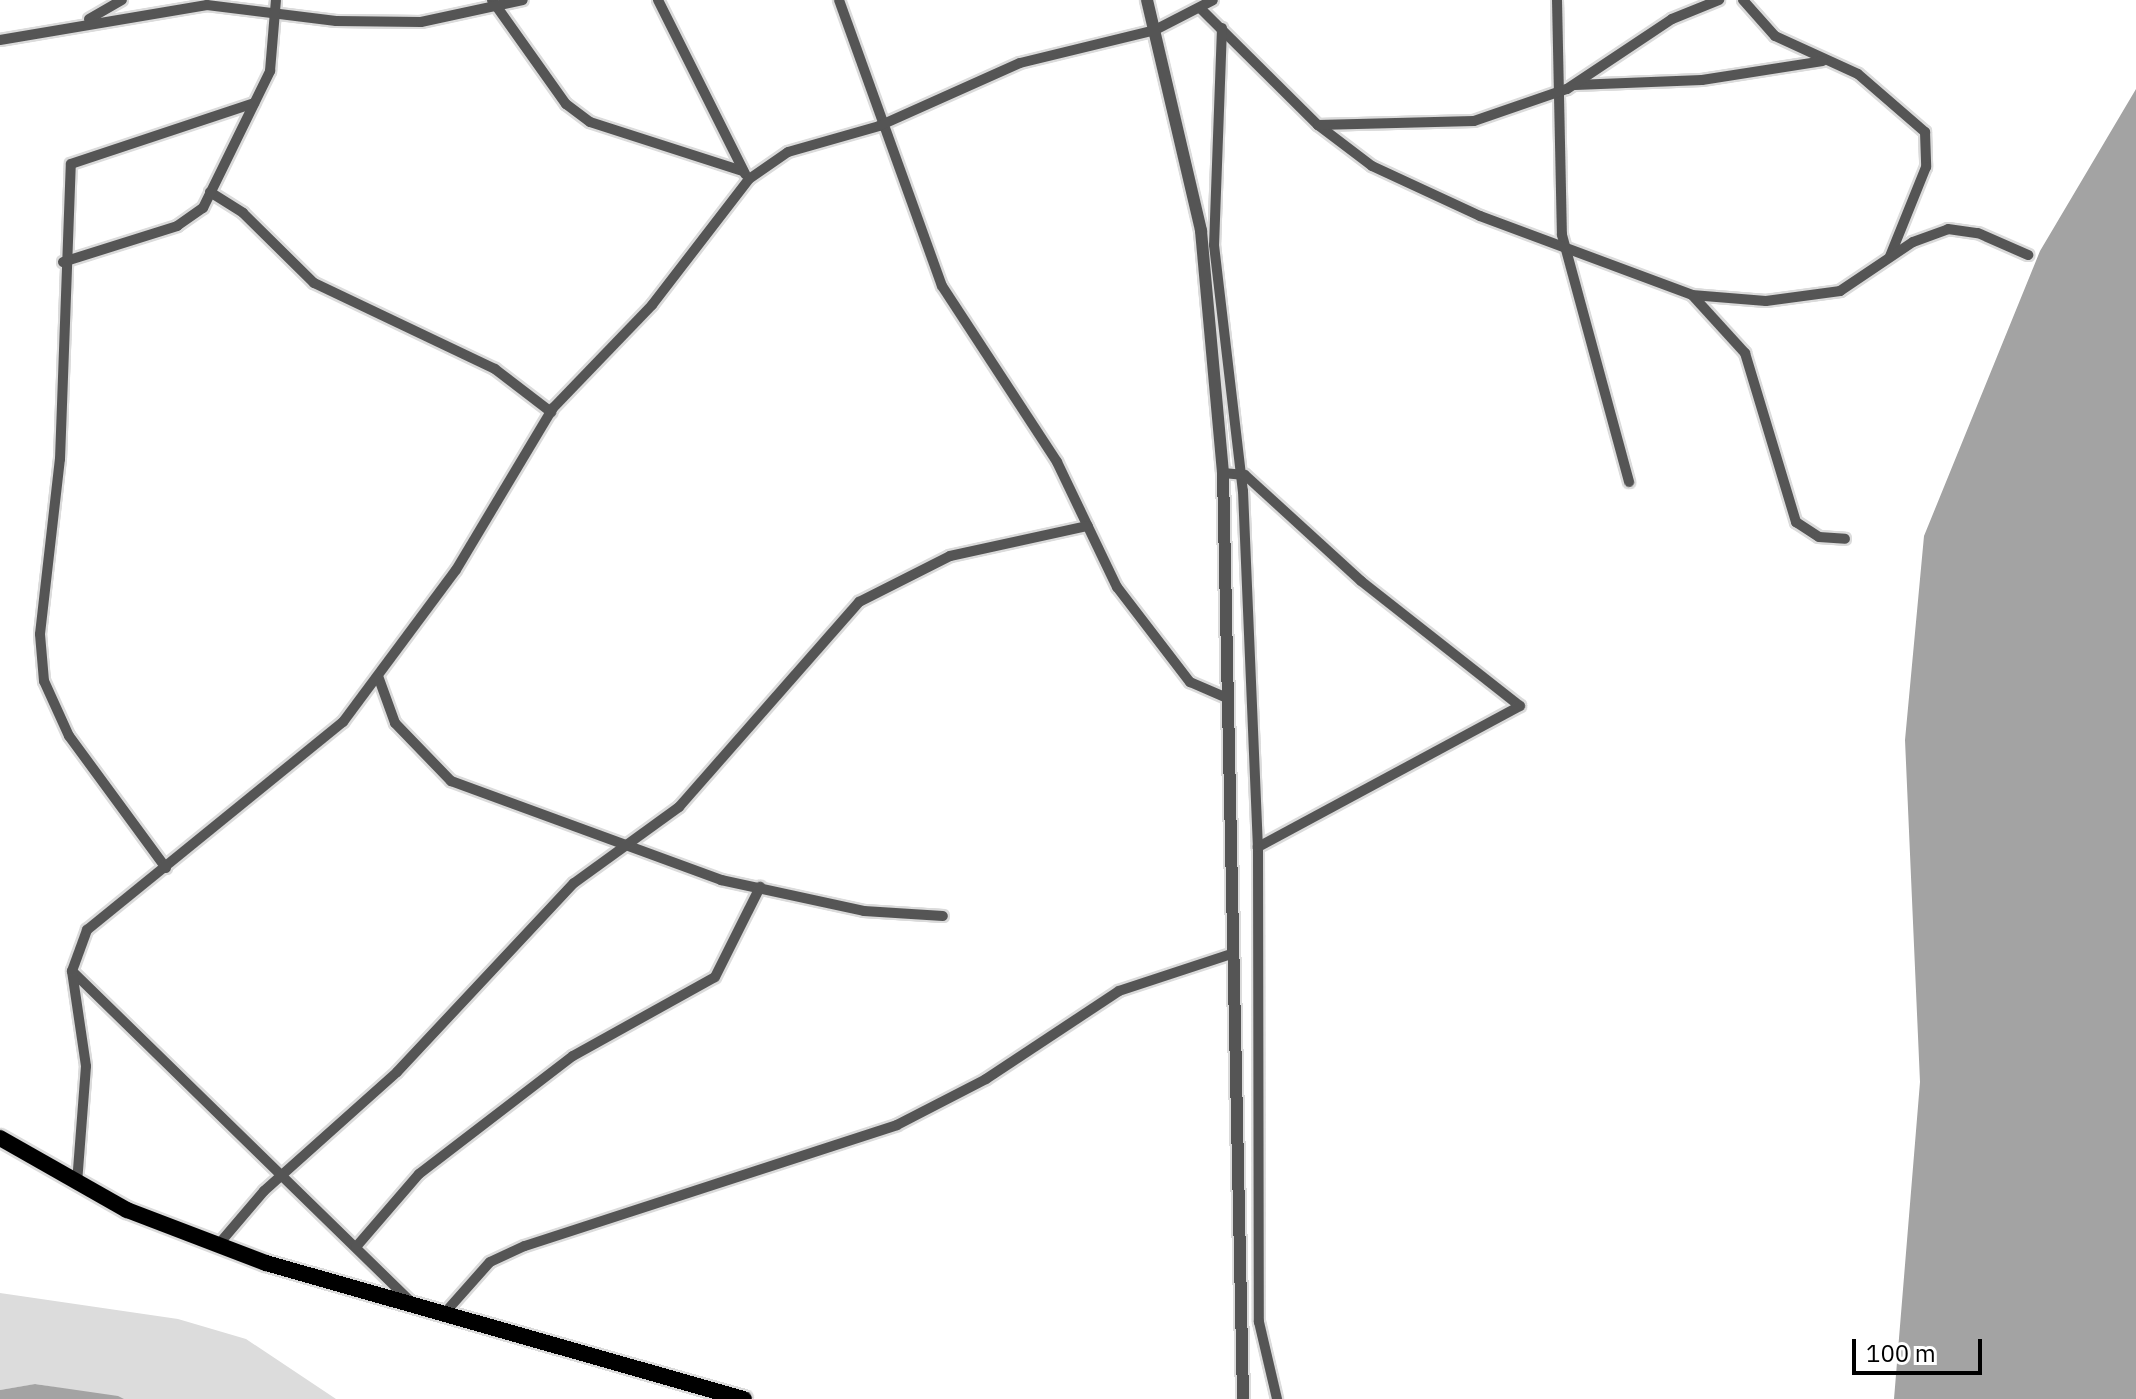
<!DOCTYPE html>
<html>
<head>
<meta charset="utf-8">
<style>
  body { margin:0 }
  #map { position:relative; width:2136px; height:1399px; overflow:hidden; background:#fff; font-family:"IBM Plex Sans",sans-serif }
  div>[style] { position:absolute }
  .green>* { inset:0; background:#dcdcdc }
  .water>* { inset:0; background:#a3a3a3 }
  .roads { filter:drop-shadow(2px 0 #dbdbdb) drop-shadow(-2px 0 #dbdbdb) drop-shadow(0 2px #dbdbdb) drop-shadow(0 -2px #dbdbdb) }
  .minor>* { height:10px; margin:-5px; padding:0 5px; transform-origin:5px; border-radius:5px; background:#555 }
  .tertiary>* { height:12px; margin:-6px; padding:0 6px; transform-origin:6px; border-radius:6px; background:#555 }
  .primary>* { height:16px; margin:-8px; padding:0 8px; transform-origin:8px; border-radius:8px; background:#000 }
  span { translate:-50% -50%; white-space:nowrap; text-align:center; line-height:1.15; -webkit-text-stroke:6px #fff; paint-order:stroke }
  .scale { position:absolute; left:1852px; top:1339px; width:130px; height:36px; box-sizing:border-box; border:4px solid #000; border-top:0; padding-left:10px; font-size:24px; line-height:28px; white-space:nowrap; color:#000; -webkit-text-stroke:6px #fff; paint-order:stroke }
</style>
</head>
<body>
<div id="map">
  <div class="green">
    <div style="clip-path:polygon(0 1293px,178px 1319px,246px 1339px,336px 1399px,124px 1399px,36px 1384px,0 1390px)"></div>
  </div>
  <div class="water">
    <div style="clip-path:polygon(2136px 89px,2136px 1399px,1894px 1399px,1920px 1082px,1905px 740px,1924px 536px,2040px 251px)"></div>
    <div style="clip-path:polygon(35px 1384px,118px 1396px,124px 1399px,0 1399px,0 1390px)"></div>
  </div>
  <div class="roads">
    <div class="minor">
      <div style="left:492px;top:0;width:128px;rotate:54.6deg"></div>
      <div style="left:566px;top:104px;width:30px;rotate:37deg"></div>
      <div style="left:590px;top:122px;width:161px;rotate:17.8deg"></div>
      <div style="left:658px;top:0;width:195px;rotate:63.4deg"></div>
      <div style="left:839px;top:0;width:304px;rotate:70.2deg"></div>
      <div style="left:942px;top:286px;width:210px;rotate:56.8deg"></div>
      <div style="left:1057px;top:462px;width:139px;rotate:64.4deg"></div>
      <div style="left:1117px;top:587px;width:120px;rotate:52.5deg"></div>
      <div style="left:1190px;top:682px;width:40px;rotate:23.4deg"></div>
      <div style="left:1557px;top:0;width:235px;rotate:88.8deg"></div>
      <div style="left:1562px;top:235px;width:256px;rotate:74.8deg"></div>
      <div style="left:1743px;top:0;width:48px;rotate:48.4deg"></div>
      <div style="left:1775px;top:36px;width:91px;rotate:24.6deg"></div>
      <div style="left:1858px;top:74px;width:89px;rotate:40.9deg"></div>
      <div style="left:1925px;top:132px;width:35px;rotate:88deg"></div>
      <div style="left:1926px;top:167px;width:96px;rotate:112deg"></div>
      <div style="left:1200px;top:8px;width:166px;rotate:44.8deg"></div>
      <div style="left:1318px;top:125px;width:68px;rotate:37.2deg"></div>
      <div style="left:1372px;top:166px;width:119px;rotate:24.8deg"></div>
      <div style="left:1480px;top:216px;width:226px;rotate:20.4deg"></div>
      <div style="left:1692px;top:295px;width:74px;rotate:4.6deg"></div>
      <div style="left:1766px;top:301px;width:75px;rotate:-7.7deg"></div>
      <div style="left:1840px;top:291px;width:88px;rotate:-33.9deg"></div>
      <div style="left:1913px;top:242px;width:37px;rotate:-20deg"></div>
      <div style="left:1948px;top:229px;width:30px;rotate:8deg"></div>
      <div style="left:1978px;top:233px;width:55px;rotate:23.7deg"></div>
      <div style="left:89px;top:19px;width:38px;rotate:-30deg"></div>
      <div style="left:1222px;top:28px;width:217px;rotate:92.1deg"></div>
      <div style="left:1214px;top:245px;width:248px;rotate:83.3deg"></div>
      <div style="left:1243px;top:491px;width:356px;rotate:87.6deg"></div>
      <div style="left:1258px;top:847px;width:475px;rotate:89.9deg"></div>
      <div style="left:1259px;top:1322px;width:79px;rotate:76.8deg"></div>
      <div style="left:0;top:40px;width:210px;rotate:-9.6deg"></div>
      <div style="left:207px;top:5px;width:130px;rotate:7.1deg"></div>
      <div style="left:336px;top:21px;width:85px;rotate:0.7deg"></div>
      <div style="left:421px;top:22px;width:104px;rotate:-12.2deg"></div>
      <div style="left:1575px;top:85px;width:127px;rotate:-2.3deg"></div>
      <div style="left:1702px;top:80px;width:122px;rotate:-8.9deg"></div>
      <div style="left:1318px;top:125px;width:156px;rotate:-1.5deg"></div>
      <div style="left:1474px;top:121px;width:98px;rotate:-19deg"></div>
      <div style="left:1567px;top:89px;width:126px;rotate:-33.7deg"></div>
      <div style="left:1672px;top:19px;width:51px;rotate:-22deg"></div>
      <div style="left:210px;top:192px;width:39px;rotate:32deg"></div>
      <div style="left:243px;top:213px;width:100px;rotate:44.6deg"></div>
      <div style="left:314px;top:283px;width:200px;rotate:25.4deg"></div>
      <div style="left:495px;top:369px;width:71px;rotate:37.5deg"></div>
      <div style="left:63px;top:262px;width:120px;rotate:-17.5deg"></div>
      <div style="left:177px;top:226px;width:32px;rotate:-35deg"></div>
      <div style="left:203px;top:208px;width:153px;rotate:-63.9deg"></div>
      <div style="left:270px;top:71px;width:71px;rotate:-85.2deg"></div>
      <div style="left:1694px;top:297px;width:76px;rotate:47.7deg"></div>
      <div style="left:1745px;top:353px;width:177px;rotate:73.2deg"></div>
      <div style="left:1796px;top:522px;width:27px;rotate:33deg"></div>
      <div style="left:1819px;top:537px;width:26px;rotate:4deg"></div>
      <div style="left:1223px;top:473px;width:22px;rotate:5deg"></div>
      <div style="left:1245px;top:475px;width:157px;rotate:42.4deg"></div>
      <div style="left:1361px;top:581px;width:202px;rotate:38.2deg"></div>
      <div style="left:1520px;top:706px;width:298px;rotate:151.7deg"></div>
      <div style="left:378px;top:676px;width:50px;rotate:70.1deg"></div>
      <div style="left:395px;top:723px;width:81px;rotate:46deg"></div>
      <div style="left:451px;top:781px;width:288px;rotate:20.1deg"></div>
      <div style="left:721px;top:880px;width:146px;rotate:12.2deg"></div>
      <div style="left:864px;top:911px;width:79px;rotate:3.6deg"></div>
      <div style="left:166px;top:868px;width:164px;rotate:-126.3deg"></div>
      <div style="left:69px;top:736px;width:60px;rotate:-114.4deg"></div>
      <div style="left:44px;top:681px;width:47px;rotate:-94.9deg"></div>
      <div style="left:40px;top:634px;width:176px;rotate:-83.5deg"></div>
      <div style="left:60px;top:459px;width:295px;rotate:-87.9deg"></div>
      <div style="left:71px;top:164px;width:193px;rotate:-18.4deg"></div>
      <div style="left:72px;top:971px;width:474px;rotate:44.3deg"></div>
      <div style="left:77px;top:1183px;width:117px;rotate:-85.6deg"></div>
      <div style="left:86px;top:1066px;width:96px;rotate:-98.4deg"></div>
      <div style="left:72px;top:971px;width:44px;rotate:-69.9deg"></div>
      <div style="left:87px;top:930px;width:330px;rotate:-39.1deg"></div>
      <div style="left:343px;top:722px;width:189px;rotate:-53.4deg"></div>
      <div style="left:456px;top:570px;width:189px;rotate:-59.1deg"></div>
      <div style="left:553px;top:408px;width:143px;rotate:-46.1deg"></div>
      <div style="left:652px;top:305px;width:159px;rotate:-52.4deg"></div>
      <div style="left:749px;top:179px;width:47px;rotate:-34.7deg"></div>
      <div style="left:788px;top:152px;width:95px;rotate:-15.9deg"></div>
      <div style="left:879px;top:126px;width:154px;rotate:-24.1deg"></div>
      <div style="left:1020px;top:63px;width:139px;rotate:-13.7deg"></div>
      <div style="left:1155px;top:30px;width:65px;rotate:-27.3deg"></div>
      <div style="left:218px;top:1245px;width:71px;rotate:-49.6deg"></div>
      <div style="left:264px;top:1191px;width:178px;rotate:-41.8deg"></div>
      <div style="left:397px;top:1072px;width:259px;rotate:-46.9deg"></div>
      <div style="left:574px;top:883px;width:130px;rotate:-35.9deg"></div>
      <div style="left:679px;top:807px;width:273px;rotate:-48.7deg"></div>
      <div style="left:859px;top:602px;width:102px;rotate:-26.8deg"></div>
      <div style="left:950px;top:556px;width:141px;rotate:-12.3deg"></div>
      <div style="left:356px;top:1247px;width:96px;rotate:-49.2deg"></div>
      <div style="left:419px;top:1174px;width:194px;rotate:-37.5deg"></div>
      <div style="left:573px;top:1056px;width:162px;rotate:-29.1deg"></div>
      <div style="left:715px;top:977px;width:101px;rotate:-63.4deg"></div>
      <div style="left:442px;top:1316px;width:72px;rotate:-48.4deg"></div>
      <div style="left:490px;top:1262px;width:38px;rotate:-25deg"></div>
      <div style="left:525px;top:1246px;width:391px;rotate:-18deg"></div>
      <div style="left:897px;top:1125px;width:100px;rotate:-27.3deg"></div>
      <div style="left:986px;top:1079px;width:159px;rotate:-33.5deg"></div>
      <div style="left:1119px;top:991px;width:118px;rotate:-18.3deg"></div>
    </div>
    <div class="tertiary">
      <div style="left:1147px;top:0;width:237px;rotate:76.8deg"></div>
      <div style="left:1201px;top:231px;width:243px;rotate:84.8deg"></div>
      <div style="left:1223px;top:473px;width:926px;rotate:88.76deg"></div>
    </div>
    <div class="primary">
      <div style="left:0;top:1138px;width:146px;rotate:29.6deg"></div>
      <div style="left:127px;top:1210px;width:149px;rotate:20.9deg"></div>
      <div style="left:266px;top:1263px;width:497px;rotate:15.9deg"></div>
    </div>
  </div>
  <div class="scale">100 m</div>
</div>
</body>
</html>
